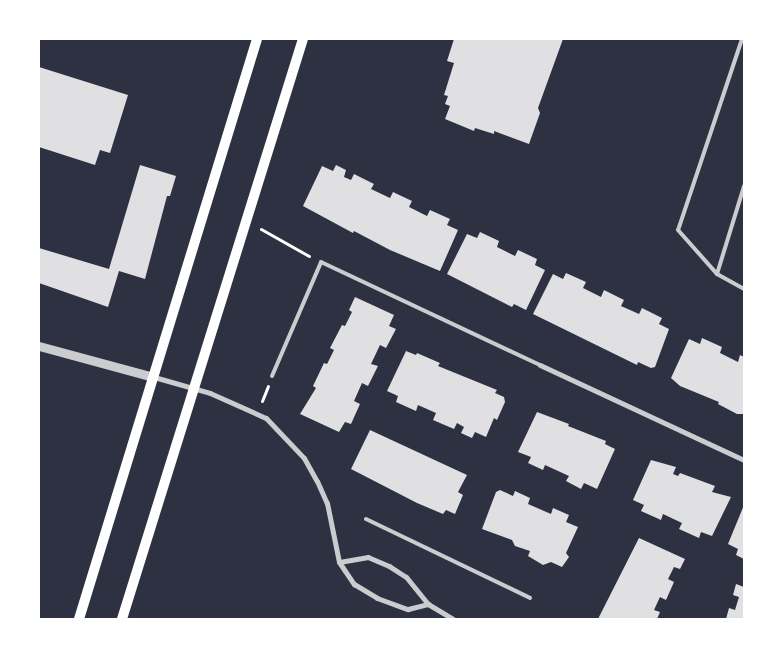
<!DOCTYPE html>
<html>
<head>
<meta charset="utf-8">
<style>
  body { margin:0 }
  #map { position:relative; width:783px; height:658px; overflow:hidden; background:#2d3142; font-family:Manrope,sans-serif }
  div>[style] { position:absolute }
  .building>* { inset:0; background:#e0e0e3 }
  .path>* { height:3px; margin:-1.5px; padding:0 1.5px; transform-origin:1.5px; border-radius:1.5px; background:#fff }
  .service>* { height:4px; margin:-2px; padding:0 2px; transform-origin:2px; border-radius:2px; background:#caccd0 }
  .minor>* { height:5px; margin:-2.5px; padding:0 2.5px; transform-origin:2.5px; border-radius:2.5px; background:#caccd0 }
  .tertiary>* { height:9px; margin:-4.5px; padding:0 4.5px; transform-origin:4.5px; border-radius:4.5px; background:#caccd0 }
  .secondary>* { height:10px; margin:-5px; padding:0 5px; transform-origin:5px; border-radius:5px; background:#fff }
  span { translate:-50% -50%; white-space:nowrap; text-align:center; line-height:1.15; -webkit-text-stroke:4px #fff; paint-order:stroke }
  .frame { position:absolute; inset:0; border:40px solid #fff; pointer-events:none }
</style>
</head>
<body>
<div id="map">
  <div class="building">
    <div style="clip-path:polygon(454px 39px,563px 39px,538px 108px,540px 113px,529px 144px,494px 131px,494px 134px,475px 128px,474px 131px,445px 119px,450px 106px,445px 104px,448px 96px,444px 95px,454px 63px,447px 61px)"></div>
    <div style="clip-path:polygon(39px 67px,128px 95px,110px 153px,100px 150px,95px 165px,39px 147px)"></div>
    <div style="clip-path:polygon(140px 165px,176px 176px,170px 196px,167px 196px,145px 279px,119px 271px,108px 307px,39px 283px,39px 248px,109px 269px)"></div>
    <div style="clip-path:polygon(336px 165px,346px 170px,344px 177px,351px 180px,354px 174px,374px 184px,371px 189px,390px 198px,393px 192px,412px 201px,409px 207px,427px 216px,430px 210px,450px 219px,447px 225px,458px 230px,440px 271px,390px 250px,354px 231px,353px 233px,303px 206px,322px 166px,333px 171px)"></div>
    <div style="clip-path:polygon(480px 232px,499px 241px,497px 247px,515px 256px,518px 250px,537px 259px,535px 265px,545px 270px,526px 310px,514px 304px,512px 307px,447px 274px,467px 234px,477px 238px)"></div>
    <div style="clip-path:polygon(566px 273px,586px 282px,583px 288px,601px 297px,604px 290px,624px 300px,621px 306px,639px 314px,642px 308px,662px 318px,659px 324px,669px 329px,655px 367px,651px 368px,638px 362px,637px 365px,533px 314px,553px 274px,563px 279px)"></div>
    <div style="clip-path:polygon(355px 297px,394px 315px,389px 326px,396px 329px,386px 348px,380px 345px,371px 364px,378px 366px,368px 386px,362px 383px,354px 401px,360px 404px,351px 424px,345px 422px,339px 432px,300px 414px,316px 388px,313px 386px,324px 363px,327px 364px,334px 350px,330px 348px,342px 325px,345px 326px,352px 312px,349px 310px)"></div>
    <div style="clip-path:polygon(702px 338px,722px 347px,720px 353px,738px 362px,740px 355px,744px 357px,744px 414px,737px 414px,718px 404px,719px 402px,680px 386px,671px 378px,689px 339px,700px 344px)"></div>
    <div style="clip-path:polygon(406px 351px,416px 355px,417px 353px,440px 363px,438px 366px,497px 390px,495px 393px,504px 397px,505px 402px,497px 420px,494px 418px,486px 437px,475px 432px,472px 438px,461px 433px,464px 427px,457px 423px,454px 429px,433px 420px,436px 413px,418px 405px,416px 411px,396px 402px,398px 396px,387px 391px)"></div>
    <div style="clip-path:polygon(537px 412px,569px 424px,568px 426px,606px 441px,605px 444px,615px 449px,597px 489px,584px 483px,581px 489px,566px 481px,569px 476px,545px 465px,543px 470px,528px 463px,531px 457px,518px 452px)"></div>
    <div style="clip-path:polygon(370px 430px,467px 475px,458px 492px,463px 495px,455px 514px,446px 510px,443px 514px,417px 503px,351px 469px)"></div>
    <div style="clip-path:polygon(651px 460px,676px 467px,673px 474px,678px 476px,680px 473px,715px 486px,712px 492px,731px 497px,712px 536px,701px 532px,699px 538px,679px 529px,682px 523px,663px 514px,661px 520px,641px 511px,644px 505px,633px 500px)"></div>
    <div style="clip-path:polygon(500px 490px,513px 496px,515px 491px,530px 498px,528px 504px,551px 514px,553px 508px,569px 515px,566px 522px,578px 527px,566px 553px,569px 557px,562px 567px,551px 562px,543px 565px,528px 556px,530px 551px,515px 546px,512px 540px,482px 529px,496px 492px)"></div>
    <div style="clip-path:polygon(744px 505px,744px 559px,736px 555px,738px 549px,728px 544px)"></div>
    <div style="clip-path:polygon(639px 538px,685px 559px,680px 569px,674px 567px,668px 579px,674px 582px,666px 600px,660px 597px,654px 610px,660px 612px,657px 619px,598px 619px)"></div>
    <div style="clip-path:polygon(736px 584px,744px 587px,744px 619px,726px 619px,729px 608px,735px 610px,739px 597px,733px 595px)"></div>
  </div>
  <div class="path">
    <div style="left:261px;top:229px;width:55px;rotate:29.4deg"></div>
    <div style="left:262px;top:401px;width:16px;rotate:-68deg"></div>
  </div>
  <div class="service">
    <div style="left:742px;top:39px;width:201px;rotate:108.5deg"></div>
    <div style="left:678px;top:230px;width:59px;rotate:48.4deg"></div>
    <div style="left:717px;top:274px;width:31px;rotate:29deg"></div>
    <div style="left:717px;top:274px;width:92px;rotate:-72.9deg"></div>
    <div style="left:272px;top:376px;width:124px;rotate:-66.7deg"></div>
    <div style="left:321px;top:262px;width:242px;rotate:25.2deg"></div>
    <div style="left:366px;top:519px;width:182px;rotate:25.7deg"></div>
  </div>
  <div class="minor">
    <div style="left:540px;top:365px;width:225px;rotate:25deg"></div>
    <div style="left:154px;top:377px;width:58px;rotate:15.9deg"></div>
    <div style="left:210px;top:393px;width:61px;rotate:24.1deg"></div>
    <div style="left:266px;top:418px;width:55px;rotate:46.5deg"></div>
    <div style="left:304px;top:458px;width:26px;rotate:61deg"></div>
    <div style="left:317px;top:481px;width:24px;rotate:66deg"></div>
    <div style="left:327px;top:503px;width:60px;rotate:78.5deg"></div>
    <div style="left:339px;top:562px;width:27px;rotate:56deg"></div>
    <div style="left:354px;top:584px;width:27px;rotate:31deg"></div>
    <div style="left:377px;top:598px;width:33px;rotate:20deg"></div>
    <div style="left:408px;top:609px;width:21px;rotate:-14deg"></div>
    <div style="left:428px;top:604px;width:35px;rotate:-129deg"></div>
    <div style="left:406px;top:577px;width:20px;rotate:-147deg"></div>
    <div style="left:389px;top:566px;width:23px;rotate:-157deg"></div>
    <div style="left:368px;top:557px;width:29px;rotate:170deg"></div>
    <div style="left:428px;top:604px;width:29px;rotate:31deg"></div>
  </div>
  <div class="tertiary">
    <div style="left:39px;top:346px;width:118px;rotate:15.2deg"></div>
  </div>
  <div class="secondary">
    <div style="left:79px;top:619px;width:607px;rotate:-72.94deg"></div>
    <div style="left:122px;top:619px;width:608px;rotate:-72.67deg"></div>
  </div>
  <div class="frame"></div>
</div>
</body>
</html>
